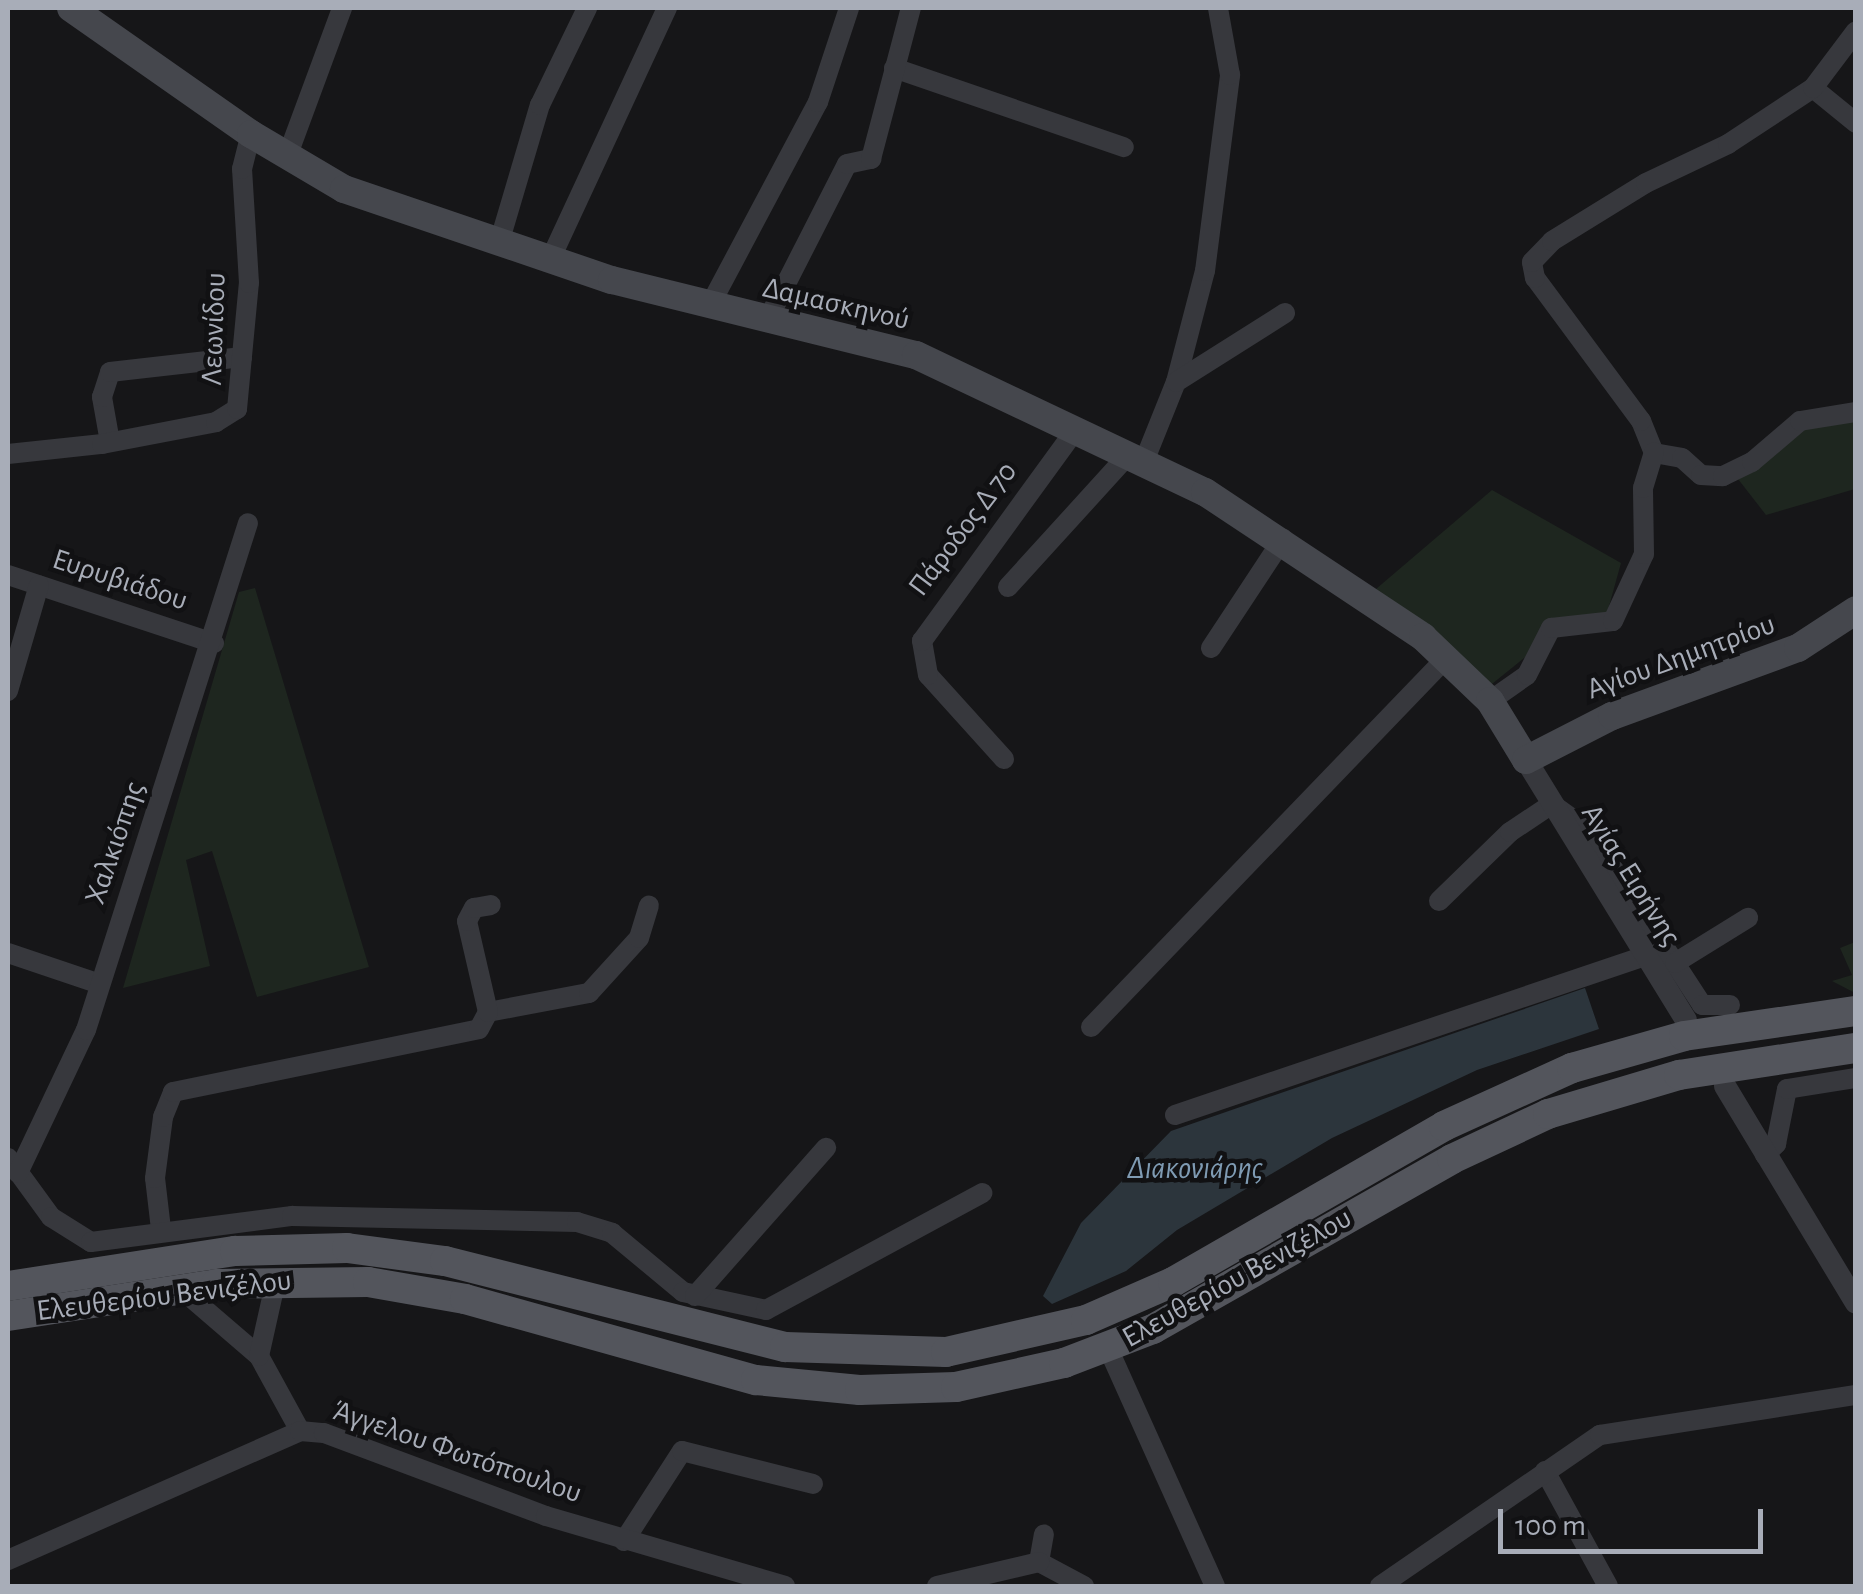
<!DOCTYPE html>
<html>
<head>
<meta charset="utf-8">
<style>
  body { margin:0 }
  #map { position:relative; width:1863px; height:1594px; overflow:hidden; background:#161618; font-family:"Alegreya Sans",sans-serif }
  div>[style] { position:absolute }
  .green>* { inset:0; background:#1e261f }
  .water>* { inset:0; background:#2c353c }
  .minor>* { height:20px; margin:-10px; padding:0 10px; transform-origin:10px; border-radius:10px; background:#37383d }
  .tertiary>* { height:22px; margin:-11px; padding:0 11px; transform-origin:11px; border-radius:11px; background:#37383d }
  .secondary>* { height:28px; margin:-14px; padding:0 14px; transform-origin:14px; border-radius:14px; background:#45474d }
  .primary>* { height:30px; margin:-15px; padding:0 15px; transform-origin:15px; border-radius:15px; background:#53555c }
  span { translate:-50% -50%; white-space:nowrap; text-align:center; line-height:1.15; -webkit-text-stroke:9px #111113; paint-order:stroke }
  .street-label { font-size:30px; color:#a8adb8 }
  .water-label { font-size:32px; color:#7f9bb3; font-style:italic }
  .frame { position:absolute; inset:0; border:10px solid #a8adb8; pointer-events:none }
  .scale { position:absolute; left:1498px; top:1509px; width:265px; height:45px; box-sizing:border-box; border:5px solid #a8adb8; border-top:0; padding-left:12px; font-size:30px; line-height:35px; white-space:nowrap; color:#a8adb8; -webkit-text-stroke:8px #111113; paint-order:stroke }
</style>
</head>
<body>
<div id="map">
  <div class="green">
    <div style="clip-path:polygon(1855px 416px,1855px 489px,1766px 515px,1738px 479px,1794px 428px)"></div>
    <div style="clip-path:polygon(1492px 490px,1621px 563px,1606px 617px,1574px 618px,1487px 688px,1376px 589px)"></div>
    <div style="clip-path:polygon(255px 588px,369px 967px,257px 997px,212px 851px,186px 860px,210px 966px,123px 988px,239px 592px)"></div>
    <div style="clip-path:polygon(1855px 942px,1855px 993px,1832px 981px,1852px 975px,1840px 948px)"></div>
  </div>
  <div class="water">
    <div style="clip-path:polygon(1585px 988px,1599px 1029px,1477px 1070px,1332px 1138px,1177px 1230px,1126px 1271px,1052px 1304px,1043px 1296px,1081px 1223px,1171px 1131px)"></div>
  </div>
  <div class="minor">
    <div style="left:894px;top:68px;width:243px;rotate:19deg"></div>
    <div style="left:1813px;top:88px;width:55px;rotate:39.1deg"></div>
    <div style="left:287px;top:157px;width:159px;rotate:-69.7deg"></div>
    <div style="left:499px;top:243px;width:144px;rotate:-73.5deg"></div>
    <div style="left:540px;top:105px;width:108px;rotate:-64.1deg"></div>
    <div style="left:550px;top:260px;width:278px;rotate:-65.1deg"></div>
    <div style="left:709px;top:307px;width:232px;rotate:-62deg"></div>
    <div style="left:818px;top:102px;width:99px;rotate:-71.7deg"></div>
    <div style="left:767px;top:321px;width:176px;rotate:-63deg"></div>
    <div style="left:847px;top:164px;width:25px;rotate:-12deg"></div>
    <div style="left:871px;top:159px;width:156px;rotate:-75.2deg"></div>
    <div style="left:1176px;top:382px;width:115px;rotate:-75.4deg"></div>
    <div style="left:1205px;top:271px;width:198px;rotate:-82.7deg"></div>
    <div style="left:1230px;top:75px;width:68px;rotate:-100.2deg"></div>
    <div style="left:110px;top:442px;width:46px;rotate:-100.1deg"></div>
    <div style="left:102px;top:397px;width:26px;rotate:-72deg"></div>
    <div style="left:110px;top:372px;width:133px;rotate:-6.5deg"></div>
    <div style="left:1654px;top:453px;width:35px;rotate:-112deg"></div>
    <div style="left:1641px;top:421px;width:178px;rotate:-126.5deg"></div>
    <div style="left:1535px;top:278px;width:16px;rotate:-101deg"></div>
    <div style="left:1532px;top:262px;width:29px;rotate:-46deg"></div>
    <div style="left:1552px;top:241px;width:110px;rotate:-31.7deg"></div>
    <div style="left:1646px;top:183px;width:91px;rotate:-25.4deg"></div>
    <div style="left:1728px;top:144px;width:102px;rotate:-33.4deg"></div>
    <div style="left:1813px;top:88px;width:71px;rotate:-53deg"></div>
    <div style="left:1654px;top:453px;width:28px;rotate:10deg"></div>
    <div style="left:1682px;top:458px;width:25px;rotate:42deg"></div>
    <div style="left:1701px;top:475px;width:22px;rotate:3deg"></div>
    <div style="left:1723px;top:476px;width:32px;rotate:-26deg"></div>
    <div style="left:1752px;top:462px;width:63px;rotate:-40.5deg"></div>
    <div style="left:1800px;top:421px;width:57px;rotate:-9.1deg"></div>
    <div style="left:8px;top:454px;width:95px;rotate:-6.1deg"></div>
    <div style="left:102px;top:444px;width:116px;rotate:-10.9deg"></div>
    <div style="left:216px;top:422px;width:25px;rotate:-32deg"></div>
    <div style="left:237px;top:409px;width:127px;rotate:-84.6deg"></div>
    <div style="left:249px;top:283px;width:114px;rotate:-93.5deg"></div>
    <div style="left:242px;top:169px;width:36px;rotate:-76deg"></div>
    <div style="left:1143px;top:464px;width:88px;rotate:-68.1deg"></div>
    <div style="left:1176px;top:382px;width:129px;rotate:-32.3deg"></div>
    <div style="left:8px;top:575px;width:217px;rotate:18.3deg"></div>
    <div style="left:1008px;top:587px;width:177px;rotate:-47.7deg"></div>
    <div style="left:1211px;top:648px;width:131px;rotate:-56.6deg"></div>
    <div style="left:8px;top:691px;width:110px;rotate:-73.7deg"></div>
    <div style="left:1490px;top:701px;width:45px;rotate:-35.1deg"></div>
    <div style="left:1527px;top:675px;width:53px;rotate:-62.9deg"></div>
    <div style="left:1551px;top:628px;width:62px;rotate:-6.4deg"></div>
    <div style="left:1613px;top:621px;width:74px;rotate:-65.2deg"></div>
    <div style="left:1644px;top:554px;width:66px;rotate:-90.9deg"></div>
    <div style="left:1643px;top:488px;width:37px;rotate:-73deg"></div>
    <div style="left:1004px;top:759px;width:113px;rotate:-132.1deg"></div>
    <div style="left:928px;top:675px;width:35px;rotate:-100deg"></div>
    <div style="left:922px;top:641px;width:258px;rotate:-54deg"></div>
    <div style="left:1439px;top:901px;width:99px;rotate:-44.2deg"></div>
    <div style="left:1510px;top:832px;width:50px;rotate:-33.7deg"></div>
    <div style="left:1552px;top:804px;width:44px;rotate:35.8deg"></div>
    <div style="left:1588px;top:830px;width:209px;rotate:56.9deg"></div>
    <div style="left:1702px;top:1005px;width:28px"></div>
    <div style="left:8px;top:953px;width:97px;rotate:18.6deg"></div>
    <div style="left:1675px;top:963px;width:86px;rotate:-31.7deg"></div>
    <div style="left:488px;top:1012px;width:103px;rotate:-10.7deg"></div>
    <div style="left:589px;top:993px;width:74px;rotate:-47.7deg"></div>
    <div style="left:639px;top:938px;width:34px;rotate:-73deg"></div>
    <div style="left:1091px;top:1027px;width:513px;rotate:-46.1deg"></div>
    <div style="left:1175px;top:1115px;width:497px;rotate:-18.7deg"></div>
    <div style="left:1765px;top:1155px;width:16px;rotate:-45deg"></div>
    <div style="left:1776px;top:1144px;width:56px;rotate:-78.7deg"></div>
    <div style="left:1787px;top:1089px;width:70px;rotate:-9.1deg"></div>
    <div style="left:8px;top:1158px;width:73px;rotate:53.9deg"></div>
    <div style="left:51px;top:1217px;width:47px;rotate:32deg"></div>
    <div style="left:18px;top:1173px;width:158px;rotate:-64.6deg"></div>
    <div style="left:86px;top:1030px;width:532px;rotate:-72.28deg"></div>
    <div style="left:161px;top:1229px;width:51px;rotate:-96.7deg"></div>
    <div style="left:155px;top:1178px;width:62px;rotate:-82.5deg"></div>
    <div style="left:163px;top:1117px;width:27px;rotate:-68deg"></div>
    <div style="left:173px;top:1092px;width:312px;rotate:-11.6deg"></div>
    <div style="left:479px;top:1029px;width:19px;rotate:-62deg"></div>
    <div style="left:488px;top:1012px;width:93px;rotate:-103deg"></div>
    <div style="left:467px;top:921px;width:15px;rotate:-62deg"></div>
    <div style="left:474px;top:908px;width:17px;rotate:-10deg"></div>
    <div style="left:91px;top:1242px;width:203px;rotate:-7.4deg"></div>
    <div style="left:292px;top:1216px;width:285px;rotate:1.2deg"></div>
    <div style="left:577px;top:1222px;width:37px;rotate:17deg"></div>
    <div style="left:612px;top:1233px;width:92px;rotate:39.7deg"></div>
    <div style="left:683px;top:1292px;width:85px;rotate:12.2deg"></div>
    <div style="left:766px;top:1310px;width:246px;rotate:-28.4deg"></div>
    <div style="left:181px;top:1289px;width:103px;rotate:40.7deg"></div>
    <div style="left:259px;top:1356px;width:85px;rotate:61.3deg"></div>
    <div style="left:695px;top:1296px;width:198px;rotate:-48.5deg"></div>
    <div style="left:1108px;top:1348px;width:261px;rotate:65.8deg"></div>
    <div style="left:259px;top:1356px;width:78px;rotate:-77.4deg"></div>
    <div style="left:1545px;top:1471px;width:131px;rotate:61.3deg"></div>
    <div style="left:624px;top:1541px;width:107px;rotate:-57.2deg"></div>
    <div style="left:682px;top:1451px;width:135px;rotate:14.1deg"></div>
    <div style="left:8px;top:1560px;width:319px;rotate:-23.8deg"></div>
    <div style="left:300px;top:1431px;width:24px;rotate:5deg"></div>
    <div style="left:324px;top:1433px;width:237px;rotate:20.5deg"></div>
    <div style="left:546px;top:1516px;width:249px;rotate:16.3deg"></div>
    <div style="left:1039px;top:1562px;width:51px;rotate:28.1deg"></div>
    <div style="left:1039px;top:1562px;width:28px;rotate:-80deg"></div>
    <div style="left:937px;top:1586px;width:105px;rotate:-13.2deg"></div>
    <div style="left:1380px;top:1586px;width:267px;rotate:-34.5deg"></div>
    <div style="left:1600px;top:1435px;width:259px;rotate:-8.9deg"></div>
  </div>
  <div class="tertiary">
    <div style="left:1526px;top:760px;width:305px;rotate:58.4deg"></div>
    <div style="left:1725px;top:1086px;width:253px;rotate:58.9deg"></div>
  </div>
  <div class="secondary">
    <div style="left:71px;top:8px;width:220px;rotate:35deg"></div>
    <div style="left:251px;top:134px;width:108px;rotate:30.6deg"></div>
    <div style="left:344px;top:189px;width:283px;rotate:18.8deg"></div>
    <div style="left:612px;top:280px;width:313px;rotate:13.9deg"></div>
    <div style="left:916px;top:355px;width:320px;rotate:25.4deg"></div>
    <div style="left:1205px;top:492px;width:262px;rotate:33.6deg"></div>
    <div style="left:1423px;top:637px;width:93px;rotate:43.7deg"></div>
    <div style="left:1490px;top:701px;width:69px;rotate:58.6deg"></div>
    <div style="left:1526px;top:760px;width:97px;rotate:-27.1deg"></div>
    <div style="left:1612px;top:716px;width:198px;rotate:-20.1deg"></div>
    <div style="left:1798px;top:648px;width:69px;rotate:-33.2deg"></div>
  </div>
  <div class="primary">
    <div style="left:8px;top:1286px;width:230px;rotate:-8.8deg"></div>
    <div style="left:235px;top:1251px;width:112px;rotate:-1.5deg"></div>
    <div style="left:347px;top:1248px;width:99px;rotate:7.6deg"></div>
    <div style="left:445px;top:1261px;width:351px;rotate:14.2deg"></div>
    <div style="left:785px;top:1347px;width:161px;rotate:1.8deg"></div>
    <div style="left:946px;top:1352px;width:144px;rotate:-12.9deg"></div>
    <div style="left:1086px;top:1320px;width:95px;rotate:-23.6deg"></div>
    <div style="left:1173px;top:1282px;width:313px;rotate:-29.9deg"></div>
    <div style="left:1444px;top:1126px;width:141px;rotate:-24.4deg"></div>
    <div style="left:1572px;top:1068px;width:116px;rotate:-15.9deg"></div>
    <div style="left:1684px;top:1036px;width:174px;rotate:-8.3deg"></div>
    <div style="left:8px;top:1316px;width:210px;rotate:-8.7deg"></div>
    <div style="left:216px;top:1284px;width:152px;rotate:-0.8deg"></div>
    <div style="left:368px;top:1282px;width:98px;rotate:9.9deg"></div>
    <div style="left:465px;top:1299px;width:302px;rotate:15.6deg"></div>
    <div style="left:756px;top:1380px;width:104px;rotate:5.5deg"></div>
    <div style="left:860px;top:1390px;width:96px;rotate:-1.8deg"></div>
    <div style="left:956px;top:1387px;width:111px;rotate:-12.5deg"></div>
    <div style="left:1064px;top:1363px;width:95px;rotate:-20.9deg"></div>
    <div style="left:1153px;top:1329px;width:344px;rotate:-29.6deg"></div>
    <div style="left:1452px;top:1159px;width:106px;rotate:-25.1deg"></div>
    <div style="left:1548px;top:1114px;width:137px;rotate:-16.6deg"></div>
    <div style="left:1679px;top:1075px;width:179px;rotate:-8.7deg"></div>
  </div>
  <div class="street-label">
    <span style="left:836px;top:304px;rotate:13deg">Δαμασκηνού</span>
    <span style="left:214px;top:329px;rotate:-88deg">Λεωνίδου</span>
    <span style="left:963px;top:529px;rotate:-53deg">Πάροδος Δ 70</span>
    <span style="left:120px;top:580px;rotate:18deg">Ευρυβιάδου</span>
    <span style="left:1681px;top:657px;rotate:-20deg">Αγίου Δημητρίου</span>
    <span style="left:115px;top:843px;rotate:-71deg">Χαλκιόπης</span>
    <span style="left:1631px;top:875px;rotate:58deg">Αγίας Ειρήνης</span>
    <span style="left:1237px;top:1278px;rotate:-29deg">Ελευθερίου Βενιζέλου</span>
    <span style="left:164px;top:1296px;rotate:-7deg">Ελευθερίου Βενιζέλου</span>
    <span style="left:457px;top:1452px;rotate:19deg">Άγγελου Φωτόπουλου</span>
  </div>
  <div class="water-label">
    <span style="left:1195px;top:1168px">Διακονιάρης</span>
  </div>
  <div class="frame"></div>
  <div class="scale">100 m</div>
</div>
</body>
</html>
